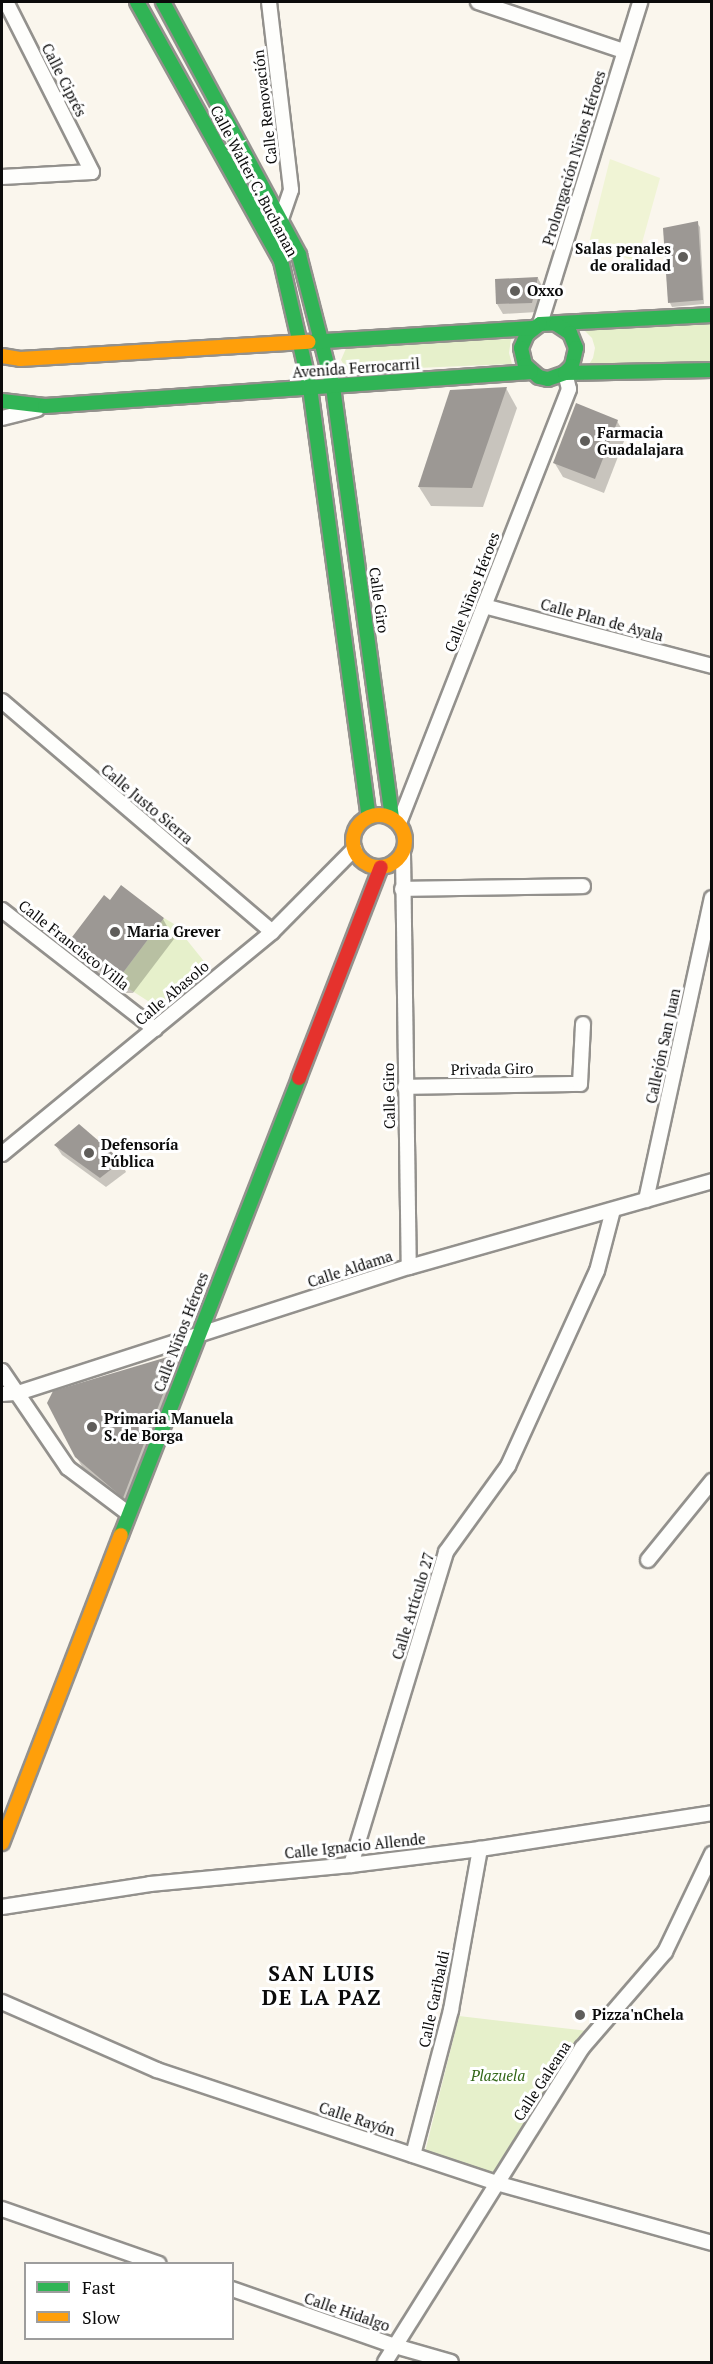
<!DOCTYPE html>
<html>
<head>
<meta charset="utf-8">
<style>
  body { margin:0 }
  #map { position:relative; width:713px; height:2364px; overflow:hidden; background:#faf6ed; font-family:"PT Serif",serif }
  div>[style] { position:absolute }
  .green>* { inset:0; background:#e6f0cb }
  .pitch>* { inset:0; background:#f0f4d5 }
  .shadow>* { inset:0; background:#0003 }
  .building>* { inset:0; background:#9c9894 }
  .roads { filter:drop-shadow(2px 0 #93918d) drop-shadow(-2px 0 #93918d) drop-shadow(0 2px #93918d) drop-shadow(0 -2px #93918d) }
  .street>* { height:14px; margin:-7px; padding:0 7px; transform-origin:7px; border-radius:7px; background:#fefefc }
  .fast>* { height:14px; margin:-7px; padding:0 7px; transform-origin:7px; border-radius:7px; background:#30b455 }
  .slow>* { height:14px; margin:-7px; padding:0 7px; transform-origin:7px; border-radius:7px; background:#ff9f0a }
  .slow>.ring { margin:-7px; padding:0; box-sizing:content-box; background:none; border:14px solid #ff9f0a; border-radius:50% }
  .jam>* { height:14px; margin:-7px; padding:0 7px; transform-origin:7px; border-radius:7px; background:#e5322d }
  .dots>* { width:16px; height:16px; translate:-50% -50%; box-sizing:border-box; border:3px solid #fff; border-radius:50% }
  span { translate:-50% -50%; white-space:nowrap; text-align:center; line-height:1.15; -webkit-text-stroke:6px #fff; paint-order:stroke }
  .street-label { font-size:15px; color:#0b0b0b }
  .poi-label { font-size:15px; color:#0b0b0b; font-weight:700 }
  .right { translate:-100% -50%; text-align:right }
  .left { translate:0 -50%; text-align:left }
  .park-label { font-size:15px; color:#316617; font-style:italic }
  .district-label { font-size:21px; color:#0b0b0b; font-weight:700; letter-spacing:1.5px }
  .frame { position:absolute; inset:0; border:3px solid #0b0b0b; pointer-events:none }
  .legend { position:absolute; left:24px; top:2262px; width:210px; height:78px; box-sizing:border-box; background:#fff; border:2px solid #9d9d9d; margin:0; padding:8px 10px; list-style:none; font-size:18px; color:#0b0b0b }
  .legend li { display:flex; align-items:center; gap:12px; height:30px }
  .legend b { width:30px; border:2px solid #9d9d9d }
</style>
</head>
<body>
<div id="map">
  <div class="green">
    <div style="clip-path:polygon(711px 321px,711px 361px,586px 369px,593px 358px,595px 348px,592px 338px,583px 329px)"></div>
    <div style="clip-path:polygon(511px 339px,509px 353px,512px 364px,348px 371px,341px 360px,347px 346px)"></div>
    <div style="clip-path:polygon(164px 918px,174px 924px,211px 970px,165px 1012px,123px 985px,122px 974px)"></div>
    <div style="clip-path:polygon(459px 2016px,588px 2031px,493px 2180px,425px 2152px)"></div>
  </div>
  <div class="pitch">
    <div style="clip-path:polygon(610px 159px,660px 178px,637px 261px,588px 247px)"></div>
  </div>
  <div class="shadow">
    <div style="clip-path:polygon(697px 223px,700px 227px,704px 304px,672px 307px,670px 303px)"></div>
    <div style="clip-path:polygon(538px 278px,543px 288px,537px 312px,503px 314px,497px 304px)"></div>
    <div style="clip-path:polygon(506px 388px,517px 408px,483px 507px,431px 506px,419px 487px)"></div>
    <div style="clip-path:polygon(617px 421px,626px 436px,604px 493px,563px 477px,554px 462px)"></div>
    <div style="clip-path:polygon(110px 902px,163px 919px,174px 939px,133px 993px,117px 993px,79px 965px,68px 945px)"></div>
    <div style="clip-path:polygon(79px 1126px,121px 1162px,126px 1172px,106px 1187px,62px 1155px,56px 1146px)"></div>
    <div style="clip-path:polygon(176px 1359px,185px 1374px,132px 1512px,85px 1472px,76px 1456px)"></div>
  </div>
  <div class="building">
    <div style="clip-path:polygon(698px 221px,703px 300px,668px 303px,663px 228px)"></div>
    <div style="clip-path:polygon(538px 277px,532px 303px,496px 304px,495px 279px)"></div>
    <div style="clip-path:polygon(507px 387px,472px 488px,418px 487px,450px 390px)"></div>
    <div style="clip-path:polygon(576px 403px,618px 420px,595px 479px,553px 463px)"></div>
    <div style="clip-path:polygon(121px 885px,164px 918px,122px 974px,105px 974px,66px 945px,104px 895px,110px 900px)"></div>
    <div style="clip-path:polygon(79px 1124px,122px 1161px,100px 1178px,54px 1145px)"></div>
    <div style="clip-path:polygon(174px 1355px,177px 1358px,123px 1498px,75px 1457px,47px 1403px,53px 1391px)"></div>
  </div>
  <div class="roads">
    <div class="street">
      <div style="left:269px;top:2px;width:189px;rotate:83.3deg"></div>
      <div style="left:291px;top:190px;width:37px;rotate:109deg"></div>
      <div style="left:478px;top:2px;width:154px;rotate:18.6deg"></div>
      <div style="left:2px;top:177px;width:90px;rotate:-3.2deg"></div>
      <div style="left:92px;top:172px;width:191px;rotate:-116.8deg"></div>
      <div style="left:540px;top:324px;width:337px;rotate:-72.7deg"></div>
      <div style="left:2px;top:418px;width:36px;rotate:-14deg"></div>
      <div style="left:484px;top:606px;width:236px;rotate:14.7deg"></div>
      <div style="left:2px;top:701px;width:355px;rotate:40.5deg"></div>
      <div style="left:399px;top:823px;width:466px;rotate:-68.6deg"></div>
      <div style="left:569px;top:389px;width:16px;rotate:-104deg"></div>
      <div style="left:403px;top:853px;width:414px;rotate:89.2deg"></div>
      <div style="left:402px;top:889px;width:181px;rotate:-0.9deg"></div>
      <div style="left:2px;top:910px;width:194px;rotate:37.9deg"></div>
      <div style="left:405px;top:1087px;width:175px;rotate:-1deg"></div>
      <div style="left:580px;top:1084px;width:60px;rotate:-87.1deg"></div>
      <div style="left:2px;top:1154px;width:350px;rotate:-39.4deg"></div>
      <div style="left:272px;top:932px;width:117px;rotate:-45.3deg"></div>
      <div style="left:646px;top:1200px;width:309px;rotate:-77.7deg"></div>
      <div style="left:2px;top:1371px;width:117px;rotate:55.8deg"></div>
      <div style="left:68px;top:1468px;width:75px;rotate:36.9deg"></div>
      <div style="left:2px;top:1394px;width:16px;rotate:-4deg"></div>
      <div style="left:18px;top:1393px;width:411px;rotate:-17.9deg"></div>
      <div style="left:409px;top:1267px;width:315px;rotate:-15.8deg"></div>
      <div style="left:648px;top:1560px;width:102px;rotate:-51deg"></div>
      <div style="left:351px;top:1865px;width:327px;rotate:-73.1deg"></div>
      <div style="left:446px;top:1552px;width:106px;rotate:-54.2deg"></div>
      <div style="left:508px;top:1466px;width:214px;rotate:-65.5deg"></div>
      <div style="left:597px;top:1271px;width:63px;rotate:-75.3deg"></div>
      <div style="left:2px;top:1907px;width:150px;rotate:-8.8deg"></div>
      <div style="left:150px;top:1884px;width:202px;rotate:-5.4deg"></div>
      <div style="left:351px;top:1865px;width:130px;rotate:-7.1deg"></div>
      <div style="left:480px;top:1849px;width:235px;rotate:-8.8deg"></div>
      <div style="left:2px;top:2002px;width:169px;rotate:23.7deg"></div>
      <div style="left:157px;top:2070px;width:357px;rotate:18.4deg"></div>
      <div style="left:496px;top:2183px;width:224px;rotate:15.5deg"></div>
      <div style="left:413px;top:2155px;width:150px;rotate:-75.3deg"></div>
      <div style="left:451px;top:2010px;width:164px;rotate:-79.8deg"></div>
      <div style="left:2px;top:2209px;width:166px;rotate:19.3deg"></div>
      <div style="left:232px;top:2289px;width:173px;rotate:19.3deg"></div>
      <div style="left:395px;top:2346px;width:58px;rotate:15.9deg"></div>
      <div style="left:385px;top:2362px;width:371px;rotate:-57.9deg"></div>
      <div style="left:582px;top:2048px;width:127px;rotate:-49.2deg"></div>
      <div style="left:665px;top:1952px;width:109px;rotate:-64.4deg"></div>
    </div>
    <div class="fast">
      <div style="left:137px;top:2px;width:296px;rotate:60.9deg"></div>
      <div style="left:281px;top:261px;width:130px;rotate:77.1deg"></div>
      <div style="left:310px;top:388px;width:433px;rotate:82.2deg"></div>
      <div style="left:163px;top:2px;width:287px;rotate:61.7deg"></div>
      <div style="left:299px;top:255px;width:136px;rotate:75.6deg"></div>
      <div style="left:333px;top:387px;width:435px;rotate:82.2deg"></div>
      <div style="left:712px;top:315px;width:172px;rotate:177deg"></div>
      <div style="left:540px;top:324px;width:16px;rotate:142deg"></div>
      <div style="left:527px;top:334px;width:15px;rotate:113deg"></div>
      <div style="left:521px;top:348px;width:17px;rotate:77deg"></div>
      <div style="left:525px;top:365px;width:18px;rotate:41deg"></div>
      <div style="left:539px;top:377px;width:9px;rotate:13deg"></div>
      <div style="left:548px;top:379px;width:18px;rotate:-19deg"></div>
      <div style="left:565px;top:373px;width:147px;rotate:-1.2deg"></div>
      <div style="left:556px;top:324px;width:17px;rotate:33deg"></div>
      <div style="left:570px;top:333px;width:16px;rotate:68deg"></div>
      <div style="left:576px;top:348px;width:18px;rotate:103deg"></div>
      <div style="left:572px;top:366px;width:10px;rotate:135deg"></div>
      <div style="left:309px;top:342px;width:224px;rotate:-3.6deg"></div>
      <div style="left:2px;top:401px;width:43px;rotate:6.6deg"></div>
      <div style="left:45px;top:406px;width:487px;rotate:-4deg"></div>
      <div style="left:121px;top:1535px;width:490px;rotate:-68.7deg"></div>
    </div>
    <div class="slow">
      <div style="left:2px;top:356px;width:18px;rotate:9deg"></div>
      <div style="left:20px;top:359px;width:289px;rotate:-3.4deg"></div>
      <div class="ring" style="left:353px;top:815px;width:38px;height:38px"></div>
      <div style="left:2px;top:1843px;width:330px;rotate:-68.9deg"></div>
    </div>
    <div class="jam">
      <div style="left:299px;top:1078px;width:226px;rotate:-68.8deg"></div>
    </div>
  </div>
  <div class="dots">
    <div style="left:683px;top:257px;background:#5f5d5a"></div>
    <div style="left:515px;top:291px;background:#5f5d5a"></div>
    <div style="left:585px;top:441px;background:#5f5d5a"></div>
    <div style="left:115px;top:932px;background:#5f5d5a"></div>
    <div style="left:89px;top:1153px;background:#5f5d5a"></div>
    <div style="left:92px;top:1427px;background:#5f5d5a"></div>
    <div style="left:580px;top:2015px;background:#5f5d5a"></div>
  </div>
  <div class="street-label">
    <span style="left:64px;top:80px;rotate:63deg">Calle Ciprés</span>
    <span style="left:265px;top:107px;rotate:-97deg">Calle Renovación</span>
    <span style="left:574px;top:158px;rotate:-73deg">Prolongación Niños Héroes</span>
    <span style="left:254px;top:181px;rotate:62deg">Calle Walter C. Buchanan</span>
    <span style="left:356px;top:368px;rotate:-4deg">Avenida Ferrocarril</span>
    <span style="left:472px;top:592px;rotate:-69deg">Calle Niños Héroes</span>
    <span style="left:379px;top:600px;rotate:82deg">Calle Giro</span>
    <span style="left:602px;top:620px;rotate:15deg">Calle Plan de Ayala</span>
    <span style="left:147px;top:804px;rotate:40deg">Calle Justo Sierra</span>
    <span style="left:74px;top:945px;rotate:38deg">Calle Francisco Villa</span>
    <span style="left:172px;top:993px;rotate:-40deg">Calle Abasolo</span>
    <span style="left:663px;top:1046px;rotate:-78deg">Callejón San Juan</span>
    <span style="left:492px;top:1069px;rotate:-1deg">Privada Giro</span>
    <span style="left:389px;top:1096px;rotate:-91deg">Calle Giro</span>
    <span style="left:350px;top:1269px;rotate:-18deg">Calle Aldama</span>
    <span style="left:181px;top:1332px;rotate:-69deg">Calle Niños Héroes</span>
    <span style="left:413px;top:1606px;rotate:-73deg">Calle Artículo 27</span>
    <span style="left:355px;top:1846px;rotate:-6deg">Calle Ignacio Allende</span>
    <span style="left:434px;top:1999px;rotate:-78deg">Calle Garibaldi</span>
    <span style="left:542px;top:2081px;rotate:-57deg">Calle Galeana</span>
    <span style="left:357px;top:2119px;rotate:18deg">Calle Rayón</span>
    <span style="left:347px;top:2312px;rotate:19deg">Calle Hidalgo</span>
  </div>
  <div class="poi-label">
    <span class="right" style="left:671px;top:257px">Salas penales<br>de oralidad</span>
    <span class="left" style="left:527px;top:291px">Oxxo</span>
    <span class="left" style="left:597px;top:441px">Farmacia<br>Guadalajara</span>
    <span class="left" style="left:127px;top:932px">Maria Grever</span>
    <span class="left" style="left:101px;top:1153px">Defensoría<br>Pública</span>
    <span class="left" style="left:104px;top:1427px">Primaria Manuela<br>S. de Borga</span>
    <span class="left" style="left:592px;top:2015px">Pizza'nChela</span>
  </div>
  <div class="park-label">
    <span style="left:498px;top:2076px">Plazuela</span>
  </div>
  <div class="district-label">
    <span style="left:322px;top:1985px">SAN LUIS<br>DE LA PAZ</span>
  </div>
  <div class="frame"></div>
  <ul class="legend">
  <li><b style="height:8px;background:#30b455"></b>Fast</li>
  <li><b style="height:8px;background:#ff9f0a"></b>Slow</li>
  </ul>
</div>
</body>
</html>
